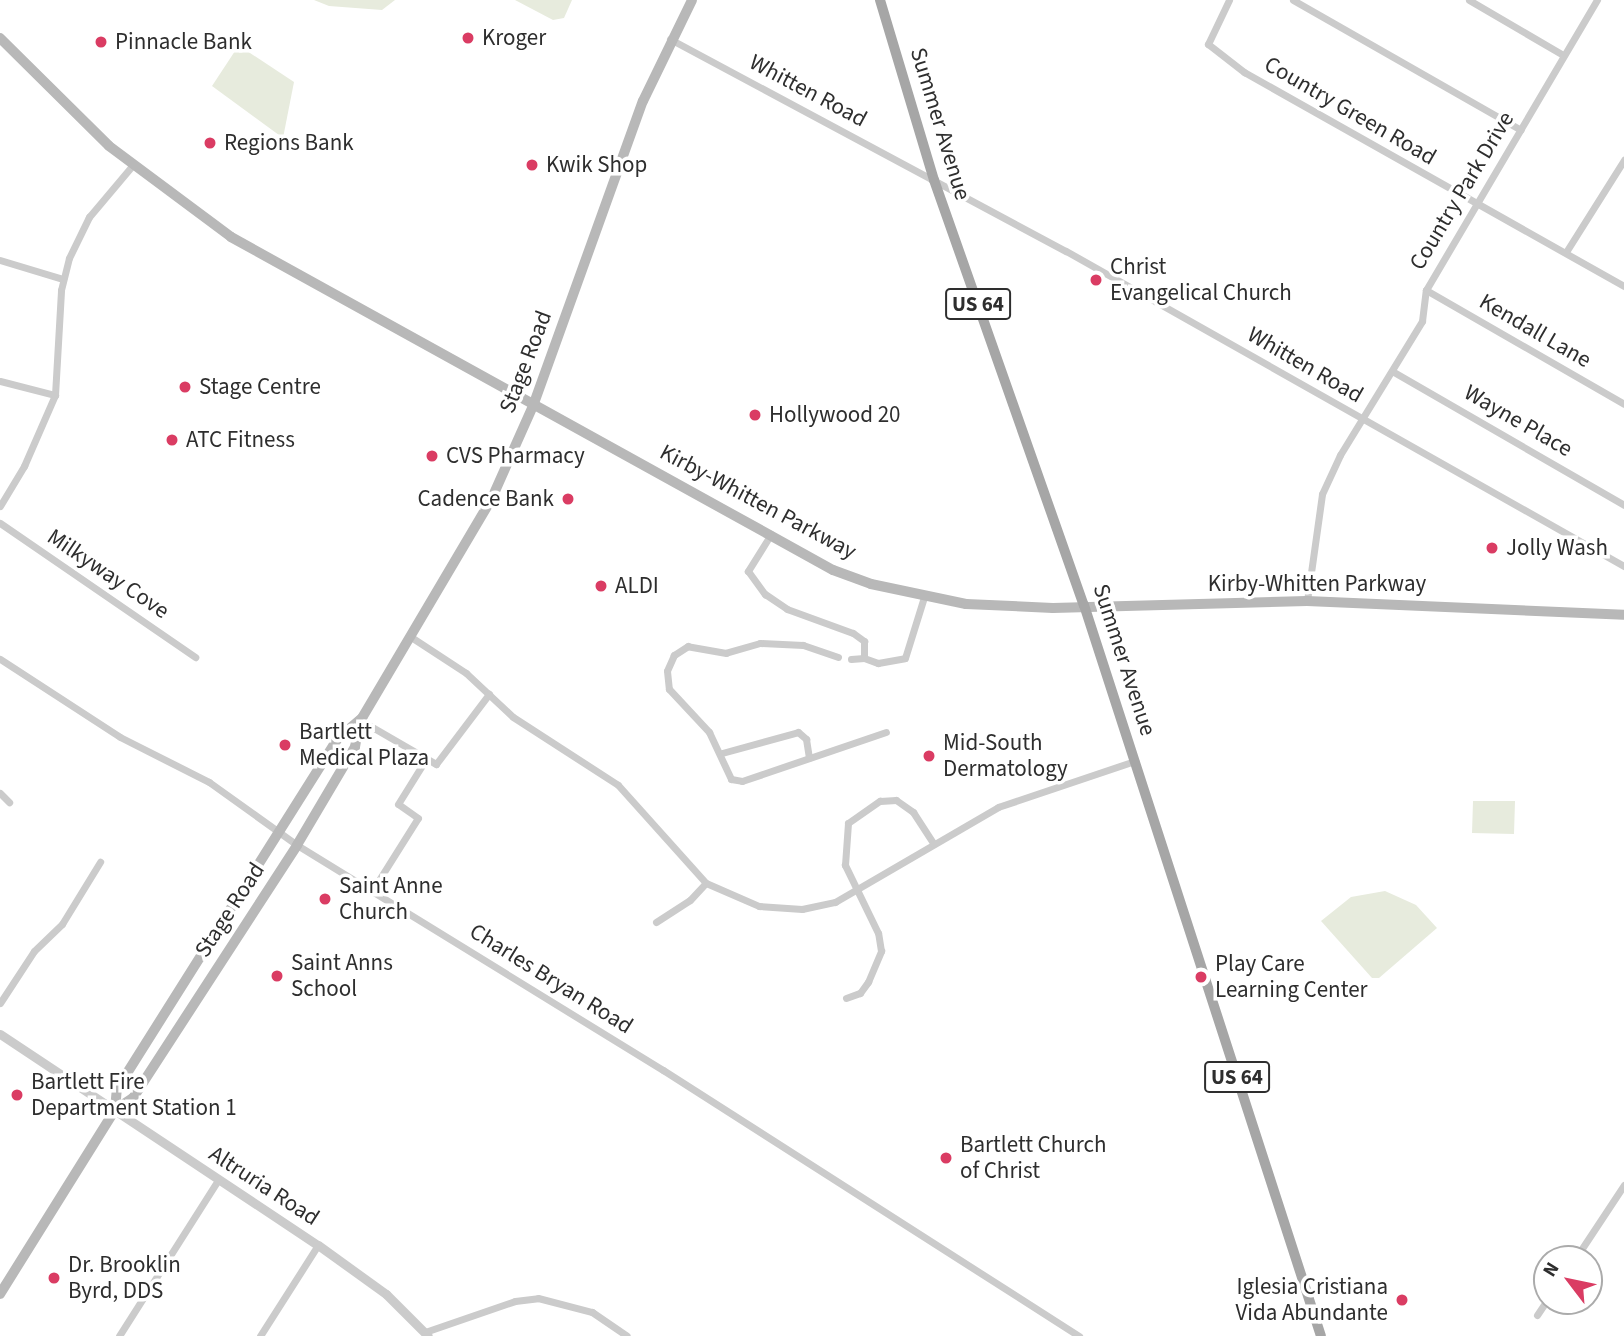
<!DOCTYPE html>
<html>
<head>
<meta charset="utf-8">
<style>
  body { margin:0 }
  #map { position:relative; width:1624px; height:1336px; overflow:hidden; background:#fff; font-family:"Source Sans 3",sans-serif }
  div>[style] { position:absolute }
  .green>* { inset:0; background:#e7ebdd }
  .minor>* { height:7px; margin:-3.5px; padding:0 3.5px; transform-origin:3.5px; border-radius:3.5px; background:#cbcbcb }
  .tertiary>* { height:9px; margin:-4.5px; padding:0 4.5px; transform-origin:4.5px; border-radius:4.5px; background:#cbcbcb }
  .secondary>* { height:10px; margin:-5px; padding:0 5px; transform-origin:5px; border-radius:5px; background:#b8b8b8 }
  .primary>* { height:10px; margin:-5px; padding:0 5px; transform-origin:5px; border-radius:5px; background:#a6a6a6 }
  .dots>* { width:19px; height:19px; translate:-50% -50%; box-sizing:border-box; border:4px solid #fff; border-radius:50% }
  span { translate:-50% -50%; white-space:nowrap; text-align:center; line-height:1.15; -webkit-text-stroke:7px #fff; paint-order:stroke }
  .shield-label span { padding:2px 5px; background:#fff; border:2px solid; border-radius:5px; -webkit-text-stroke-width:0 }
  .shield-label { font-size:21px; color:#2e2e2e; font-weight:700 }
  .poi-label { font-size:23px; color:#2e2e2e }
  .left { translate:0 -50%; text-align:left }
  .right { translate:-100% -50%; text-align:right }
  .street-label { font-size:23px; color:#2e2e2e }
  .north { position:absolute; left:1533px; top:1245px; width:70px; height:70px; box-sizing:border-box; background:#fff; border:2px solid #ababab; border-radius:50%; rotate:302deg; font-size:19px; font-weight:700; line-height:28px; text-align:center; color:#2e2e2e }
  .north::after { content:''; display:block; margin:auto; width:24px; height:32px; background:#da3c63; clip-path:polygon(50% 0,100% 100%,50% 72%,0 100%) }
</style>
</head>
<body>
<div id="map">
  <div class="green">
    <div style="clip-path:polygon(314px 0,395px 0,382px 10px,329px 6px)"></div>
    <div style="clip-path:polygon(515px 0,572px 0,564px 18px,553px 20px)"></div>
    <div style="clip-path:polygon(241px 47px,294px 82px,283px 138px,212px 86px,237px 48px)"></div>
    <div style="clip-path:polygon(1473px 801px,1515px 801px,1514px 834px,1472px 833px)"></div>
    <div style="clip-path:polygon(1385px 891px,1416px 905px,1437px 928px,1379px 978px,1372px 978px,1321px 921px,1351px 897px)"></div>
  </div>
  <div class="minor">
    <div style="left:1229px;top:0;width:49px;rotate:115.5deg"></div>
    <div style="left:1208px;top:44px;width:46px;rotate:37.9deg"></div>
    <div style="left:1244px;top:72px;width:436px;rotate:29.4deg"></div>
    <div style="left:1293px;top:0;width:262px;rotate:29.7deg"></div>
    <div style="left:1469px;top:0;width:109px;rotate:30.3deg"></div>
    <div style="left:670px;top:39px;width:449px;rotate:28.2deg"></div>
    <div style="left:1066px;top:251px;width:641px;rotate:29.45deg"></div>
    <div style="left:1566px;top:252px;width:109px;rotate:-57.8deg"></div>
    <div style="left:0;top:260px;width:66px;rotate:16.8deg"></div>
    <div style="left:1426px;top:290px;width:228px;rotate:29.9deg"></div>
    <div style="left:1392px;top:371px;width:268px;rotate:30deg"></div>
    <div style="left:0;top:381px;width:57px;rotate:14.3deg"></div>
    <div style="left:0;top:506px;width:47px;rotate:-59deg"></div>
    <div style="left:24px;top:466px;width:77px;rotate:-66.4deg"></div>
    <div style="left:55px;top:395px;width:105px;rotate:-86.7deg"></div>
    <div style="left:61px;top:290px;width:33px;rotate:-76deg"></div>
    <div style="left:69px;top:258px;width:46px;rotate:-64deg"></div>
    <div style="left:89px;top:217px;width:67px;rotate:-49.9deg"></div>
    <div style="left:0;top:523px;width:237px;rotate:34.5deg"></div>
    <div style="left:771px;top:534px;width:44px;rotate:121.9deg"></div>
    <div style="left:748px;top:571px;width:29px;rotate:54deg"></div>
    <div style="left:765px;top:594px;width:27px;rotate:34deg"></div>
    <div style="left:787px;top:609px;width:70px;rotate:20deg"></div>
    <div style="left:853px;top:633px;width:14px;rotate:36deg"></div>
    <div style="left:864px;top:641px;width:17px;rotate:90deg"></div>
    <div style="left:864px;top:658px;width:15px;rotate:20deg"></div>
    <div style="left:878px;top:663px;width:27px;rotate:-10deg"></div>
    <div style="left:905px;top:658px;width:64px;rotate:-72.7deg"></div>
    <div style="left:1307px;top:601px;width:108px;rotate:-82deg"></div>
    <div style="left:1322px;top:494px;width:43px;rotate:-65.2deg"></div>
    <div style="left:1340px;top:455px;width:157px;rotate:-58.5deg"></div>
    <div style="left:1422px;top:321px;width:31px;rotate:-83deg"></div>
    <div style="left:1426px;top:290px;width:337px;rotate:-59.5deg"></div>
    <div style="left:411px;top:637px;width:66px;rotate:33.2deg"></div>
    <div style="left:466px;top:673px;width:64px;rotate:43.1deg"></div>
    <div style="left:513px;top:717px;width:125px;rotate:32.9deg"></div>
    <div style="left:618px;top:785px;width:132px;rotate:48.1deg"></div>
    <div style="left:706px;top:883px;width:58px;rotate:23.5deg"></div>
    <div style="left:759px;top:906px;width:43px;rotate:4deg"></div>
    <div style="left:802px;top:909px;width:34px;rotate:-12deg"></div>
    <div style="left:835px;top:902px;width:189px;rotate:-30.2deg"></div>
    <div style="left:998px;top:807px;width:145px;rotate:-18.6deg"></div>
    <div style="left:838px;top:657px;width:37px;rotate:-161deg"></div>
    <div style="left:803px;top:645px;width:43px;rotate:-177.3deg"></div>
    <div style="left:760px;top:643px;width:35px;rotate:164deg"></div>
    <div style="left:726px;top:653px;width:39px;rotate:-170deg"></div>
    <div style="left:688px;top:646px;width:17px;rotate:147deg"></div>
    <div style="left:674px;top:655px;width:17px;rotate:114deg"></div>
    <div style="left:667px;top:671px;width:18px;rotate:84deg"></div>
    <div style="left:669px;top:689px;width:59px;rotate:47.1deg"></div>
    <div style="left:709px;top:732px;width:52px;rotate:64.9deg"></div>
    <div style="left:731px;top:779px;width:11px;rotate:10deg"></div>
    <div style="left:742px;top:781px;width:152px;rotate:-18.8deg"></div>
    <div style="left:0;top:659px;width:143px;rotate:33deg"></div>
    <div style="left:120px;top:737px;width:100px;rotate:26.8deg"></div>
    <div style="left:209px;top:782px;width:108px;rotate:35.6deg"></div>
    <div style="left:297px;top:845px;width:430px;rotate:31.6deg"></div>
    <div style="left:663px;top:1070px;width:494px;rotate:32.6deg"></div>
    <div style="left:851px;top:659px;width:13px;rotate:-4deg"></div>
    <div style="left:360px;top:720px;width:88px;rotate:30.1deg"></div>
    <div style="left:436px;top:764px;width:88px;rotate:-52.9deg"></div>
    <div style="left:722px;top:753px;width:79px;rotate:-15.4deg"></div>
    <div style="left:798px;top:732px;width:11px;rotate:41deg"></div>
    <div style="left:806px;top:739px;width:19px;rotate:81deg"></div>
    <div style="left:0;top:793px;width:13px;rotate:45deg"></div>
    <div style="left:372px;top:891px;width:86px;rotate:-57.8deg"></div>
    <div style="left:418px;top:818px;width:24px;rotate:-145deg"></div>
    <div style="left:398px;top:804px;width:53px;rotate:-58.1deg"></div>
    <div style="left:656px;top:922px;width:40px;rotate:-32.9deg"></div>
    <div style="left:690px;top:900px;width:23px;rotate:-47deg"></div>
    <div style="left:846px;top:998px;width:15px;rotate:-20deg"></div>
    <div style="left:860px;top:993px;width:14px;rotate:-54deg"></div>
    <div style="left:868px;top:982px;width:34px;rotate:-67deg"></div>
    <div style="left:881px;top:951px;width:18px;rotate:-99deg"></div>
    <div style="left:878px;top:933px;width:76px;rotate:-115.9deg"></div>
    <div style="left:845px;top:865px;width:42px;rotate:-85.9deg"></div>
    <div style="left:848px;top:823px;width:39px;rotate:-35deg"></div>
    <div style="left:880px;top:801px;width:16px;rotate:-4deg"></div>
    <div style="left:896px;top:800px;width:21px;rotate:35deg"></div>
    <div style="left:913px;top:812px;width:38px;rotate:57deg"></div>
    <div style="left:0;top:1003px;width:62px;rotate:-56.8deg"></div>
    <div style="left:34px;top:951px;width:39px;rotate:-44deg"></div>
    <div style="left:62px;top:924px;width:73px;rotate:-58.5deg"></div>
    <div style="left:1575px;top:1259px;width:89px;rotate:-56.5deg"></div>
    <div style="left:1537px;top:1315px;width:18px;rotate:-56deg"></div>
    <div style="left:425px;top:1332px;width:95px;rotate:-19deg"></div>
    <div style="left:515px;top:1301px;width:23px;rotate:-7deg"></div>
    <div style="left:538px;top:1298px;width:56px;rotate:14.5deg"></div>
    <div style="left:592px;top:1312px;width:42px;rotate:34.4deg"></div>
    <div style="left:119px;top:1336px;width:185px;rotate:-57.6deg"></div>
    <div style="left:260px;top:1336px;width:108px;rotate:-57.5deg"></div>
  </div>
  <div class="tertiary">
    <div style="left:0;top:1034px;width:382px;rotate:33.6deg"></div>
    <div style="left:318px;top:1245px;width:84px;rotate:35.8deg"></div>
    <div style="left:386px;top:1294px;width:59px;rotate:45deg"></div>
  </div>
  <div class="secondary">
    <div style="left:0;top:38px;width:153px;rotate:44.7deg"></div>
    <div style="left:109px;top:146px;width:152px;rotate:36.7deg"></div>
    <div style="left:231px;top:237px;width:688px;rotate:28.95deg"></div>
    <div style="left:833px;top:570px;width:40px;rotate:20.2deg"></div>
    <div style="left:871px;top:584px;width:97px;rotate:11.9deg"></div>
    <div style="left:966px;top:604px;width:87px;rotate:2.6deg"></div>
    <div style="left:1053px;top:608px;width:254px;rotate:-1.6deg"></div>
    <div style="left:1307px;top:601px;width:317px;rotate:2.5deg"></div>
    <div style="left:115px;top:1110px;width:21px;rotate:-85deg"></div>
    <div style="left:117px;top:1089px;width:413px;rotate:-57.8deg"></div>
    <div style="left:337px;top:739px;width:33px;rotate:-40deg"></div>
    <div style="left:362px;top:718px;width:256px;rotate:-59.4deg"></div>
    <div style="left:492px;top:498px;width:101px;rotate:-66deg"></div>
    <div style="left:533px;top:406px;width:324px;rotate:-70.2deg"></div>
    <div style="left:643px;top:101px;width:112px;rotate:-64.1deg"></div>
    <div style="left:0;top:1294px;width:217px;rotate:-58deg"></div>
    <div style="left:115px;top:1110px;width:22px;rotate:-34deg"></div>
    <div style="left:133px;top:1098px;width:302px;rotate:-57deg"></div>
    <div style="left:297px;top:845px;width:114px;rotate:-59.4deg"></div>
    <div style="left:355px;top:747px;width:27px;rotate:-80deg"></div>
  </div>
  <div class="primary">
    <div style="left:880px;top:0;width:188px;rotate:73.3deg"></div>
    <div style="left:934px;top:180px;width:451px;rotate:70.6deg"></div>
    <div style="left:1084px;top:605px;width:768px;rotate:72.04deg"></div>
  </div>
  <div class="dots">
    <div style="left:468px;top:38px;background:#da3c63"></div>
    <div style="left:101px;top:42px;background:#da3c63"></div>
    <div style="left:210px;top:143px;background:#da3c63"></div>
    <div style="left:532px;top:165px;background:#da3c63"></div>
    <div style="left:1096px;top:280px;background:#da3c63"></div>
    <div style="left:185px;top:387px;background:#da3c63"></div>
    <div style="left:755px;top:415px;background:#da3c63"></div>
    <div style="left:172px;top:440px;background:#da3c63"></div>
    <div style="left:432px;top:456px;background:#da3c63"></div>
    <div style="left:568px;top:499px;background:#da3c63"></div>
    <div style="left:1492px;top:548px;background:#da3c63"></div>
    <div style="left:601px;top:586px;background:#da3c63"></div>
    <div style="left:285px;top:745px;background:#da3c63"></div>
    <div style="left:929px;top:756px;background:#da3c63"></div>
    <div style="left:325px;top:899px;background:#da3c63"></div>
    <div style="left:277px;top:976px;background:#da3c63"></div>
    <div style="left:1201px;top:977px;background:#da3c63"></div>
    <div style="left:17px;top:1095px;background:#da3c63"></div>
    <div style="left:946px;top:1158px;background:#da3c63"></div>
    <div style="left:54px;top:1278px;background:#da3c63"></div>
    <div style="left:1402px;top:1300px;background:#da3c63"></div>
  </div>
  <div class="shield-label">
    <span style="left:978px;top:304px">US 64</span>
    <span style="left:1237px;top:1077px">US 64</span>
  </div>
  <div class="poi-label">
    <span class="left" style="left:482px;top:38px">Kroger</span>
    <span class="left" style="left:115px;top:42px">Pinnacle Bank</span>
    <span class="left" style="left:224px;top:143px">Regions Bank</span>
    <span class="left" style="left:546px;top:165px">Kwik Shop</span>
    <span class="left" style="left:1110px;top:280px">Christ<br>Evangelical Church</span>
    <span class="left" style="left:199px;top:387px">Stage Centre</span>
    <span class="left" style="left:769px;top:415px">Hollywood 20</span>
    <span class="left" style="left:186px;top:440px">ATC Fitness</span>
    <span class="left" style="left:446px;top:456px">CVS Pharmacy</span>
    <span class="right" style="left:554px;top:499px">Cadence Bank</span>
    <span class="left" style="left:1506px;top:548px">Jolly Wash</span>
    <span class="left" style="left:615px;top:586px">ALDI</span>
    <span class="left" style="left:299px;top:745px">Bartlett<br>Medical Plaza</span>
    <span class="left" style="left:943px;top:756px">Mid-South<br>Dermatology</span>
    <span class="left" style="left:339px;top:899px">Saint Anne<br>Church</span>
    <span class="left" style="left:291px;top:976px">Saint Anns<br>School</span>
    <span class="left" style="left:1215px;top:977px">Play Care<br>Learning Center</span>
    <span class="left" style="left:31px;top:1095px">Bartlett Fire<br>Department Station 1</span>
    <span class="left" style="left:960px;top:1158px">Bartlett Church<br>of Christ</span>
    <span class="left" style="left:68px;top:1278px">Dr. Brooklin<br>Byrd, DDS</span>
    <span class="right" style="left:1388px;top:1300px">Iglesia Cristiana<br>Vida Abundante</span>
  </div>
  <div class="street-label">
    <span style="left:808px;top:91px;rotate:28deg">Whitten Road</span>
    <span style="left:1350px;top:111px;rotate:30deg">Country Green Road</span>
    <span style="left:940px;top:124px;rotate:73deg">Summer Avenue</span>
    <span style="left:1462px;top:191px;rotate:-59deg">Country Park Drive</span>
    <span style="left:1535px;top:331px;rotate:30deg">Kendall Lane</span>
    <span style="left:526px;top:362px;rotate:-69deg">Stage Road</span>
    <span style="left:1305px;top:365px;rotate:30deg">Whitten Road</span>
    <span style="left:1518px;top:421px;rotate:30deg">Wayne Place</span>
    <span style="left:758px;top:502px;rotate:28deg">Kirby-Whitten Parkway</span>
    <span style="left:108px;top:574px;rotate:34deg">Milkyway Cove</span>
    <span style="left:1317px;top:584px">Kirby-Whitten Parkway</span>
    <span style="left:1124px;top:660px;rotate:72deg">Summer Avenue</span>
    <span style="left:230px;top:910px;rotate:-57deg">Stage Road</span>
    <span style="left:551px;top:979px;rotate:32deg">Charles Bryan Road</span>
    <span style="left:264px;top:1186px;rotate:33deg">Altruria Road</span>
  </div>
  <div class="north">N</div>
</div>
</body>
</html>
